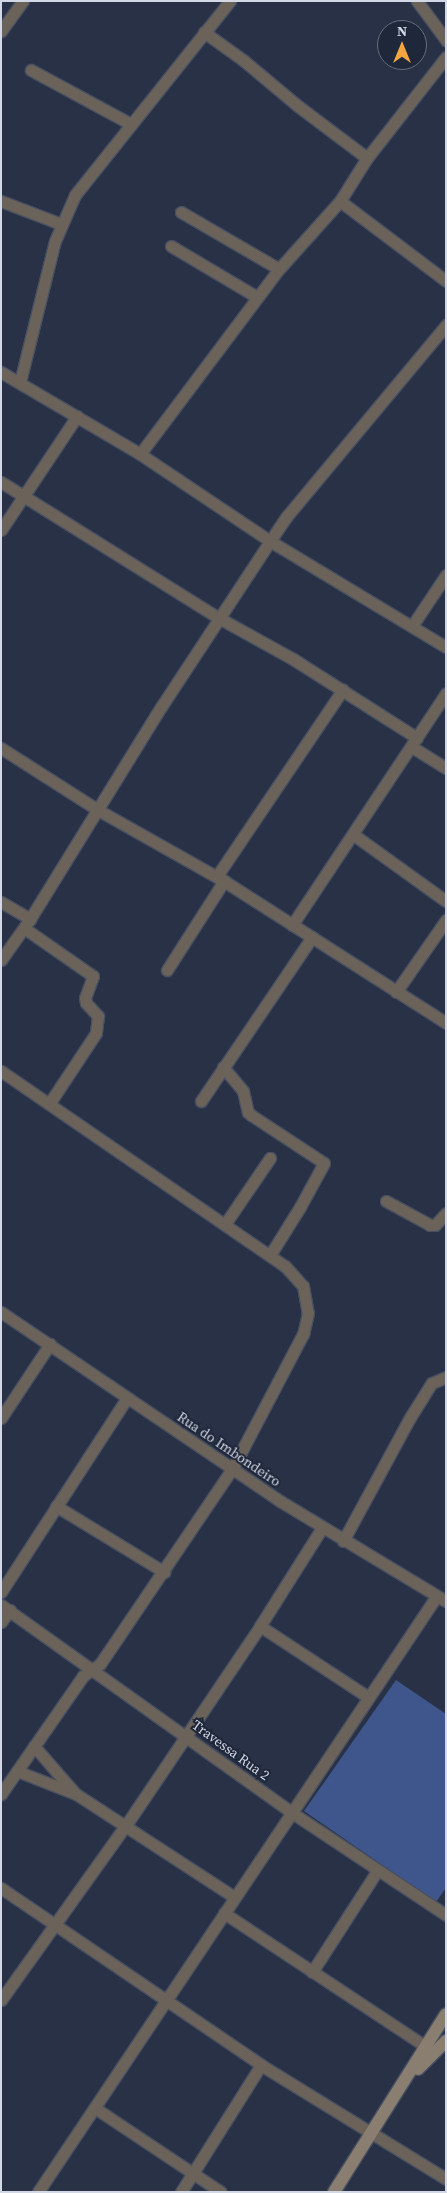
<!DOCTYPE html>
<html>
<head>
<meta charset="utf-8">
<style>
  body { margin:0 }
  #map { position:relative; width:447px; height:2193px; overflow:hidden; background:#283145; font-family:"Source Serif 4",serif }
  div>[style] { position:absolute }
  .green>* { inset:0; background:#3e568c }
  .roads { filter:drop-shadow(1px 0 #474f62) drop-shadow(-1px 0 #474f62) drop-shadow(0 1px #474f62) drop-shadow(0 -1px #474f62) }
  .minor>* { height:11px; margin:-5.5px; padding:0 5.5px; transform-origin:5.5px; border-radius:5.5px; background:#6b635a }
  .secondary>* { height:12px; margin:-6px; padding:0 6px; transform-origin:6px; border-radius:6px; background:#8a7e70 }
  span { translate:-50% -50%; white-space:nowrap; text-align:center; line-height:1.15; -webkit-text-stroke:4px #1f273a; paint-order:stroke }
  .street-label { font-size:14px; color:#d2d8e5 }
  .frame { position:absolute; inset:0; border:2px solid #d2d8e5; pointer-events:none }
  .north { position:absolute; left:377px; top:20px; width:50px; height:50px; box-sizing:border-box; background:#1f273a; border:1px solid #676e7e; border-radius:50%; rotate:0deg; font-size:14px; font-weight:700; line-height:20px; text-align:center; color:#d2d8e5 }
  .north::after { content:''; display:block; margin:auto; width:18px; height:22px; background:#f1a640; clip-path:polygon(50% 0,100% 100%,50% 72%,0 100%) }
</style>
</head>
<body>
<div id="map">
  <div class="green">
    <div style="clip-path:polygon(396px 1680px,446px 1714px,446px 1888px,436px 1902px,304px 1811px)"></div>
  </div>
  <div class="roads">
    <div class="minor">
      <div style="left:417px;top:1px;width:49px;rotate:53.4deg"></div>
      <div style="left:1px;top:31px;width:37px;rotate:-54deg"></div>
      <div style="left:204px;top:32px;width:48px;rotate:35.7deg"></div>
      <div style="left:243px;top:60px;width:72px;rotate:39.9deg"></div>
      <div style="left:298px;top:106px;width:86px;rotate:37deg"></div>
      <div style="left:31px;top:70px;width:114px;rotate:28.4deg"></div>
      <div style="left:1px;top:201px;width:64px;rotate:21deg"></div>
      <div style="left:340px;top:201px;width:133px;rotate:37deg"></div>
      <div style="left:181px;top:212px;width:113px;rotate:30.2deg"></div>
      <div style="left:171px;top:246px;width:100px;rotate:30.7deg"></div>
      <div style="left:1px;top:372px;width:161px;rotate:30.5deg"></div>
      <div style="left:140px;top:454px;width:156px;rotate:33.8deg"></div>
      <div style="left:270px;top:541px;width:205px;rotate:31.1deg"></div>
      <div style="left:20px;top:382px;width:145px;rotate:-76.1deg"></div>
      <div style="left:55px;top:241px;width:50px;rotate:-66.5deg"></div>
      <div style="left:75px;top:195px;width:248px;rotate:-51.4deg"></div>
      <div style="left:140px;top:454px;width:231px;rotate:-53.1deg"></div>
      <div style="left:279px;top:269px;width:91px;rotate:-48.1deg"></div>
      <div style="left:340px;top:201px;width:51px;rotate:-57.9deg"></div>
      <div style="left:367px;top:158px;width:128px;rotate:-52deg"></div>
      <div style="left:1px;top:482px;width:257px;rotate:32deg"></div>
      <div style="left:219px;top:618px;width:85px;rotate:29deg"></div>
      <div style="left:293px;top:659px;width:147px;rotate:32.5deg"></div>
      <div style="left:1px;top:530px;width:137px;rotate:-56.3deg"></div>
      <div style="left:412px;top:626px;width:61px;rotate:-56.3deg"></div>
      <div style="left:412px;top:747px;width:40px;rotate:32deg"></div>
      <div style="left:1px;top:748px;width:115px;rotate:32.6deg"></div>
      <div style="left:98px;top:810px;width:145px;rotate:29.4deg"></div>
      <div style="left:224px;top:881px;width:264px;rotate:32.6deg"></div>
      <div style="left:354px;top:835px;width:113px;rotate:35.7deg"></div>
      <div style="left:217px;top:876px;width:225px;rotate:-56deg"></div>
      <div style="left:1px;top:902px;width:34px;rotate:30deg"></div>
      <div style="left:292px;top:925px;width:278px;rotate:-56.4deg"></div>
      <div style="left:24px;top:928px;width:84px;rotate:34.8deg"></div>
      <div style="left:93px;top:976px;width:23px;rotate:110deg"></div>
      <div style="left:85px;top:998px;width:5px;rotate:79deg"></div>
      <div style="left:86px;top:1003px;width:18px;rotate:47deg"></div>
      <div style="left:98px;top:1016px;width:17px;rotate:97deg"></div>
      <div style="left:96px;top:1033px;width:85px;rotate:123.5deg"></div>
      <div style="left:1px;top:960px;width:50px;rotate:-54.7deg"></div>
      <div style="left:30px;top:919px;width:249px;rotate:-58.3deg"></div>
      <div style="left:161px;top:707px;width:199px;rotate:-56.7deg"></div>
      <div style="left:270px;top:541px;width:30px;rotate:-56deg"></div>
      <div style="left:287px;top:516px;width:249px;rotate:-50.2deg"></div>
      <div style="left:167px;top:970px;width:106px;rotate:-57.4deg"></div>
      <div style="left:396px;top:992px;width:88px;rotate:-55.2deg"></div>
      <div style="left:223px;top:1067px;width:31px;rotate:50deg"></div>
      <div style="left:243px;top:1091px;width:22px;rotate:77deg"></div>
      <div style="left:248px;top:1112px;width:4px;rotate:45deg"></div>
      <div style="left:251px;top:1115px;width:87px;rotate:33.3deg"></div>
      <div style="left:324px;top:1163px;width:50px;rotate:118.6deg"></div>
      <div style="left:300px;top:1207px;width:57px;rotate:122deg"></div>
      <div style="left:1px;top:1071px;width:345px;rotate:34.5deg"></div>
      <div style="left:285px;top:1266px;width:27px;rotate:48deg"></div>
      <div style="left:303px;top:1286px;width:27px;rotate:80deg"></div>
      <div style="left:308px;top:1313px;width:22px;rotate:103deg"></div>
      <div style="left:303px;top:1334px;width:153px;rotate:117.7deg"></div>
      <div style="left:232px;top:1469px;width:235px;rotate:124.1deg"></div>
      <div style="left:100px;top:1664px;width:21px;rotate:145deg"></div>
      <div style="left:83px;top:1676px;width:144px;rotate:124.8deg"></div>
      <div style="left:201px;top:1101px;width:198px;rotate:-55.9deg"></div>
      <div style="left:386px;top:1201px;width:50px;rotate:28.6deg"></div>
      <div style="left:430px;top:1225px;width:5px"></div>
      <div style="left:435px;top:1225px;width:16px;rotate:-47deg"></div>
      <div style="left:225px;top:1224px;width:80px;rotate:-55.7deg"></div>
      <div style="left:1px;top:1312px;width:337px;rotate:34.1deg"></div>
      <div style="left:280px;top:1501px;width:194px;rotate:31.1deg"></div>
      <div style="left:1px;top:1418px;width:89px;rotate:-56.5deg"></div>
      <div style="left:56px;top:1506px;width:127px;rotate:31.4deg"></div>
      <div style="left:343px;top:1541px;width:142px;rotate:-61.5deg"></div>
      <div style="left:411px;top:1416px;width:39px;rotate:-58deg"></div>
      <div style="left:432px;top:1383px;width:15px;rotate:-23deg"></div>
      <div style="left:1px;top:1592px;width:231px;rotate:-57deg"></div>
      <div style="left:1px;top:1605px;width:356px;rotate:35.5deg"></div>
      <div style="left:291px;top:1812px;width:186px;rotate:33.6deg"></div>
      <div style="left:1px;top:1622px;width:15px;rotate:-53deg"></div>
      <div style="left:260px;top:1626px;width:129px;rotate:33.3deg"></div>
      <div style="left:34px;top:1746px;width:61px;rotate:49deg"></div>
      <div style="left:17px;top:1771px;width:63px;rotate:21.3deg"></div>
      <div style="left:76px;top:1794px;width:189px;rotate:33.1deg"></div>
      <div style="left:1px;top:1888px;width:315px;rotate:34.2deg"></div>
      <div style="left:261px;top:2065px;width:217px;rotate:31.6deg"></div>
      <div style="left:224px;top:1913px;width:241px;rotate:33.5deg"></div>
      <div style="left:312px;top:1972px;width:120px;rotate:-57.2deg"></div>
      <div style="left:1px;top:2000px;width:215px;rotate:-54.5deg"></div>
      <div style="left:126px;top:1825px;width:240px;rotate:-56deg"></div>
      <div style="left:260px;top:1626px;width:116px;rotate:-57.7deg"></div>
      <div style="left:95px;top:2108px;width:151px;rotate:33.7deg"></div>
      <div style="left:38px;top:2192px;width:716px;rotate:-56.22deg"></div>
      <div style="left:181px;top:2192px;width:150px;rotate:-57.8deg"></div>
    </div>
    <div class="secondary">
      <div style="left:418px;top:2069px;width:40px;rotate:-45deg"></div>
      <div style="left:334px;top:2192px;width:210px;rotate:-57.8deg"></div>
    </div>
  </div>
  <div class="street-label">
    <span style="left:229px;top:1449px;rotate:34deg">Rua do Imbondeiro</span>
    <span style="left:231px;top:1750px;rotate:36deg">Travessa Rua 2</span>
  </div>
  <div class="frame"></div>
  <div class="north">N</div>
</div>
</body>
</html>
